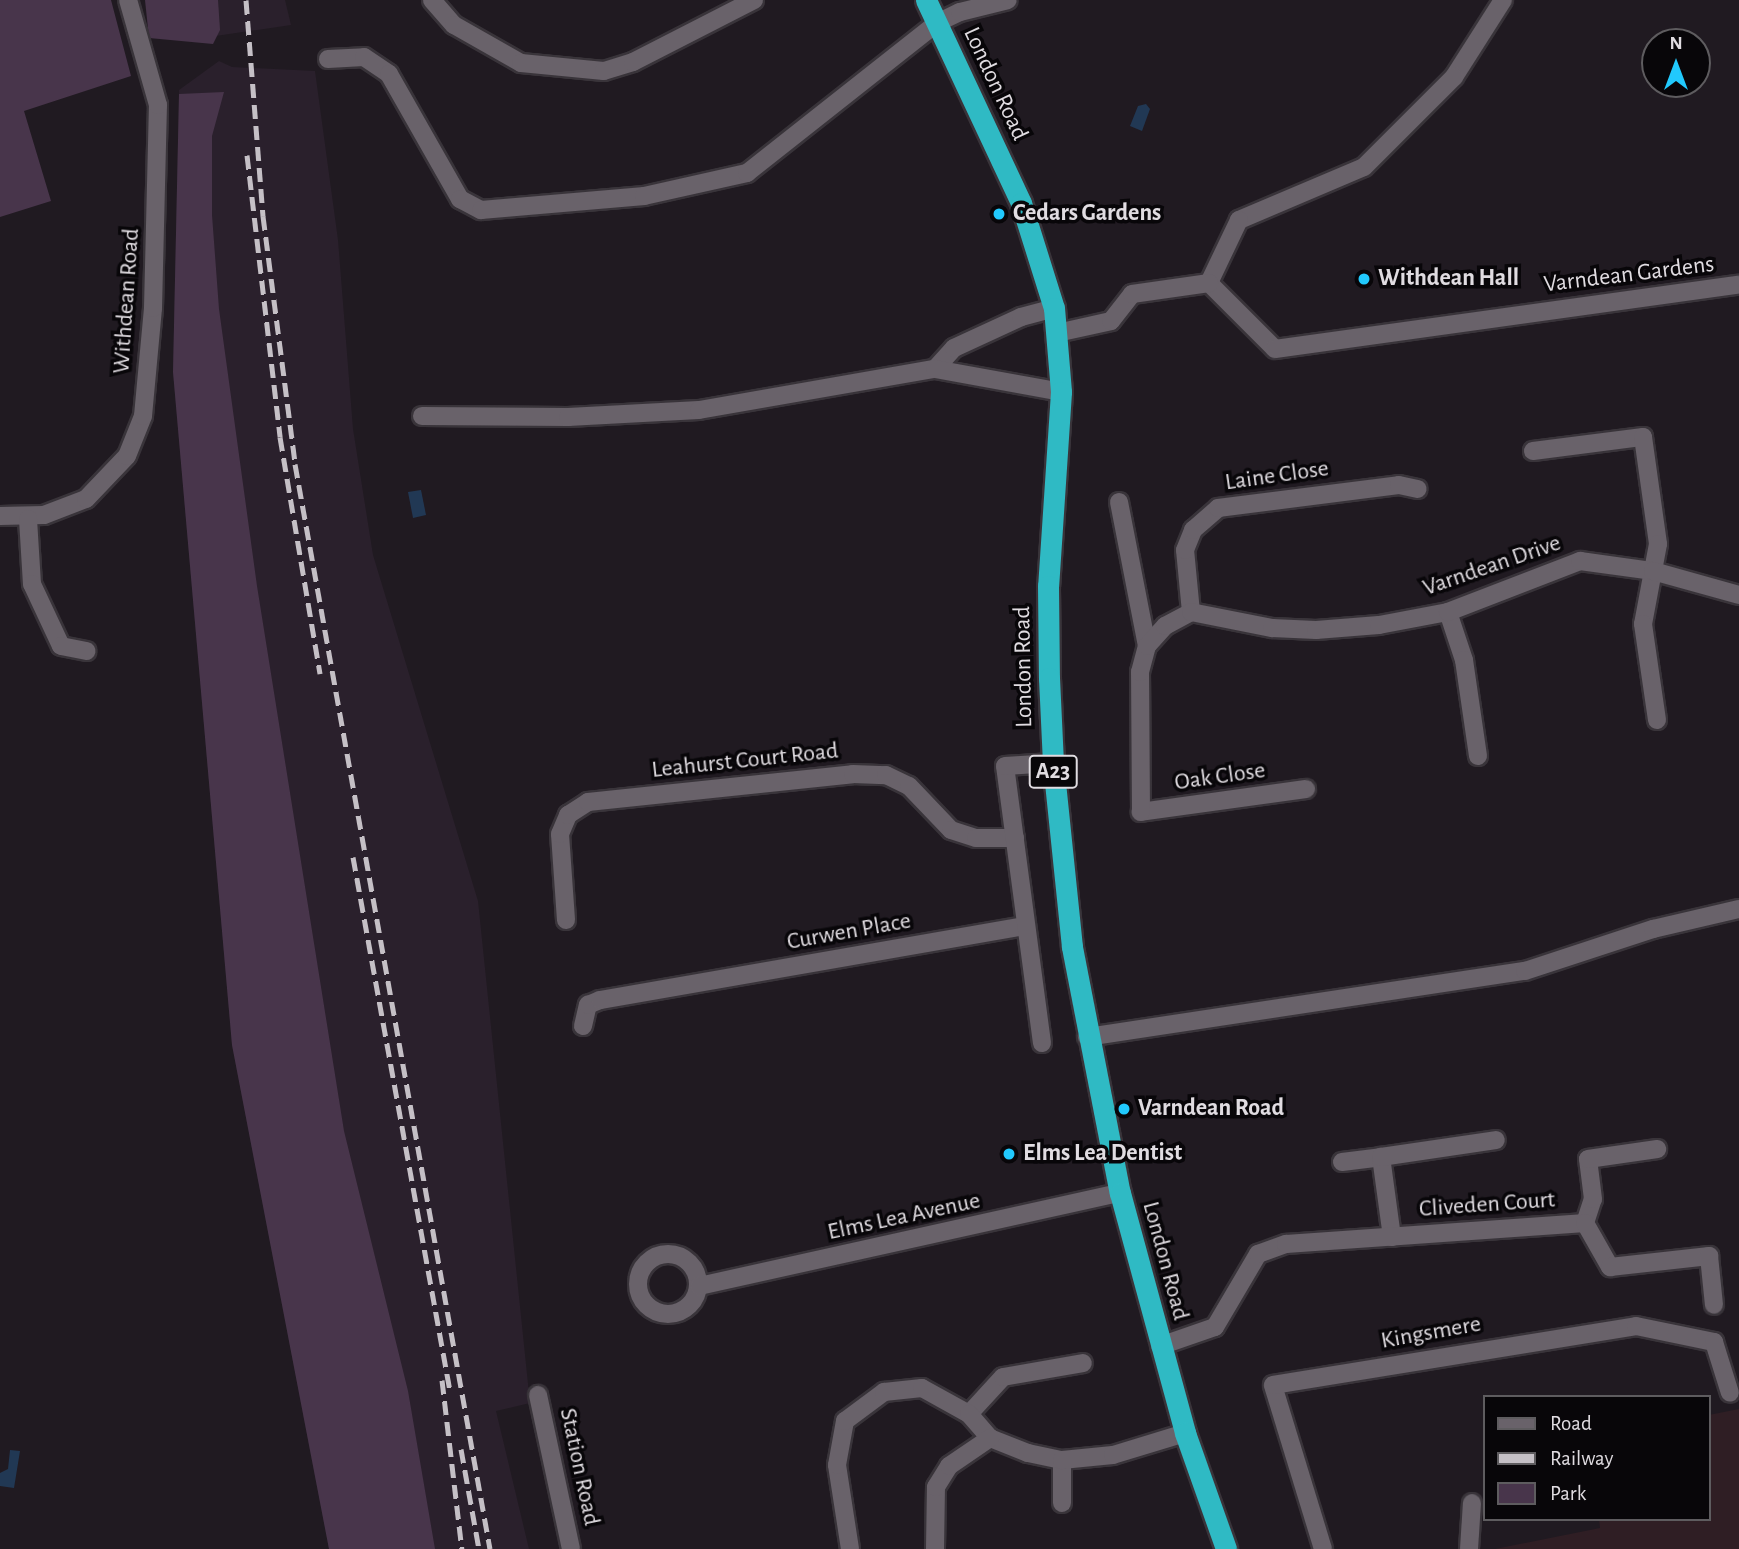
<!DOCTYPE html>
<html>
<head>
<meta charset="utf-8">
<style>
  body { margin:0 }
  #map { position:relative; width:1739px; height:1549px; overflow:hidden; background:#201a21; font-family:"Alegreya Sans",sans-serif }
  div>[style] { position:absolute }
  .built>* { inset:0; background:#2a202c }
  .education>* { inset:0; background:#2f1e24 }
  .green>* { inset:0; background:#48354b }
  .water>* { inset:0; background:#213854 }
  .roads { filter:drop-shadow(2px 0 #39343a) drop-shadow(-2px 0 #39343a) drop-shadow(0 2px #39343a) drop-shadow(0 -2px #39343a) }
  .street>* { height:18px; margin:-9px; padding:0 9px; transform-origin:9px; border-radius:9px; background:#69626a }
  .street>.ring { margin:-9px; padding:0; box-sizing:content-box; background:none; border:18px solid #69626a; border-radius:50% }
  .highway>* { height:21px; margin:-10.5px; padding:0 10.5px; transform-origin:10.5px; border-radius:10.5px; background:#2fbac4 }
  .rail>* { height:5px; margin-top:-2.5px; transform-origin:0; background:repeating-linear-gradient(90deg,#c5c0c6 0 14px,transparent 0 21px) }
  .dots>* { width:19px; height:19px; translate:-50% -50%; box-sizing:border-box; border:4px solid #080609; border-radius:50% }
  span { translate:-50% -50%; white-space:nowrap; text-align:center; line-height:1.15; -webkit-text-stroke:7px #080609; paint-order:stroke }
  .shield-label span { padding:2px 5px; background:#080609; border:2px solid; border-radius:5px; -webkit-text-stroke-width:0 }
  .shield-label { font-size:23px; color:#e0dce1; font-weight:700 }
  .street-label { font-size:24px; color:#e0dce1 }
  .poi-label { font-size:24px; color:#e0dce1; font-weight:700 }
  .left { translate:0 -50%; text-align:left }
  .legend { position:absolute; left:1483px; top:1395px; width:228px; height:126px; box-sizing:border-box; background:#080609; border:2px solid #5e5c5f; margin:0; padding:9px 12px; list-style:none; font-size:21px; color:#e0dce1 }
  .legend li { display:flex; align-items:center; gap:14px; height:35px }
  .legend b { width:35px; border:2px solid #5e5c5f }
  .north { position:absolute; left:1641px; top:28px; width:70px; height:70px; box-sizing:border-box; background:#080609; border:2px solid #5e5c5f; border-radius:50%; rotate:0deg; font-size:19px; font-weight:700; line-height:28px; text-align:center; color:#e0dce1 }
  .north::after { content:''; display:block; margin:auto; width:24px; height:32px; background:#21c9fd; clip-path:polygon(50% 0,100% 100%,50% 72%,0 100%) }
</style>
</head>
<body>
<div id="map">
  <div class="built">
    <div style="clip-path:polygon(207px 0,285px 0,291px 25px,209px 37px)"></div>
    <div style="clip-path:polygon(219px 61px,232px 67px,315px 71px,338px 240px,353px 429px,373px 555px,478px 901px,530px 1403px,496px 1411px,529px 1549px,329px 1549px,232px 1045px,173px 372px,179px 90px)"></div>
  </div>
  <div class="education">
    <div style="clip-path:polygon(1739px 1409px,1739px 1549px,1495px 1549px,1600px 1528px,1599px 1519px,1709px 1519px,1709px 1415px)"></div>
  </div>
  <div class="green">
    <div style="clip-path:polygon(0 0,111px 0,131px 76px,24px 111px,51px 201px,0 217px)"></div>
    <div style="clip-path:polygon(145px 0,218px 0,220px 30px,213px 44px,149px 38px)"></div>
    <div style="clip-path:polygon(224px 92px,212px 136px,212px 215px,219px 309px,257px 586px,344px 1131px,408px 1391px,435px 1549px,329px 1549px,232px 1045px,173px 372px,179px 94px)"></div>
  </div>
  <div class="water">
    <div style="clip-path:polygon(1146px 104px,1150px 109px,1142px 131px,1130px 126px,1138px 106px)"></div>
    <div style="clip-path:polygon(421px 490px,426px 515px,413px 518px,408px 492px)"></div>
    <div style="clip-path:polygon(10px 1450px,20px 1451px,14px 1488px,0 1486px,0 1473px,8px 1469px)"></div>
  </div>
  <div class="roads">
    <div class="street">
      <div style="left:432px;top:0;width:33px;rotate:49deg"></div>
      <div style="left:454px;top:25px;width:77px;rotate:29.6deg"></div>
      <div style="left:521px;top:63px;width:83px;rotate:5.5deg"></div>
      <div style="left:604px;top:71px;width:30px;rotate:-17deg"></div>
      <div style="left:633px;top:62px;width:136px;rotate:-27.1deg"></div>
      <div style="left:1503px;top:0;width:91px;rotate:122.5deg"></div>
      <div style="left:1454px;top:77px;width:127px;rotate:135deg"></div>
      <div style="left:1364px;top:167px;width:136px;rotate:157deg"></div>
      <div style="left:1239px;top:220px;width:70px;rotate:115.5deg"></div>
      <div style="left:1209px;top:283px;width:93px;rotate:45deg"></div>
      <div style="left:1275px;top:349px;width:468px;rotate:-7.9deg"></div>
      <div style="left:328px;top:59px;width:36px;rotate:-3deg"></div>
      <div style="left:364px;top:57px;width:30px;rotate:34deg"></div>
      <div style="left:389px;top:74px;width:144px;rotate:60.4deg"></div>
      <div style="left:460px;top:199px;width:24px;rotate:28deg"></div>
      <div style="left:481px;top:210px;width:164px;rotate:-4.9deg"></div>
      <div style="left:644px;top:196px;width:106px;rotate:-12.6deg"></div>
      <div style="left:747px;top:173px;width:242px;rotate:-38.3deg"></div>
      <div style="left:937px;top:23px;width:25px;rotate:-26deg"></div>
      <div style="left:960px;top:12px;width:49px;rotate:-14deg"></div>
      <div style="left:1057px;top:333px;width:55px;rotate:-12.5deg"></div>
      <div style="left:1111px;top:321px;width:34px;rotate:-52deg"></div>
      <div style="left:1132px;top:294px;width:78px;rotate:-8.1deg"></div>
      <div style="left:935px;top:369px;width:28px;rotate:-48deg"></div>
      <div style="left:954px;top:348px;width:74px;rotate:-24.8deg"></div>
      <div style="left:1021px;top:317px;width:34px;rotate:-15deg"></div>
      <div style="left:422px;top:416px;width:146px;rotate:0.4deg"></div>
      <div style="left:568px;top:417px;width:131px;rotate:-3.1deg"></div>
      <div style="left:699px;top:410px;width:240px;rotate:-9.9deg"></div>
      <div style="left:935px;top:369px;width:128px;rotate:10.3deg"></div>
      <div style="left:1533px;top:451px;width:111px;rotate:-7.3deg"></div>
      <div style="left:1643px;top:437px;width:108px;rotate:82deg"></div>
      <div style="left:1658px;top:544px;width:81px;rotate:100.6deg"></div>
      <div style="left:1643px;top:624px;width:97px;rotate:81.7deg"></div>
      <div style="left:1119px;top:502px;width:147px;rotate:79deg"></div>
      <div style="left:0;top:516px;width:44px;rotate:-1.3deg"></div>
      <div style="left:44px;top:515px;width:45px;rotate:-20.9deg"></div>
      <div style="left:86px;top:499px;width:59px;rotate:-46.4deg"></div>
      <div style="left:127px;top:456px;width:43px;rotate:-68.2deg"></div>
      <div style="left:143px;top:416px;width:108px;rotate:-84.7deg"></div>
      <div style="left:153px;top:308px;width:203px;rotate:-88.6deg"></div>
      <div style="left:158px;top:105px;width:109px;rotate:-105.9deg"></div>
      <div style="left:28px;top:519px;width:65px;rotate:86.5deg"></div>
      <div style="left:32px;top:584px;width:68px;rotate:64.9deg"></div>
      <div style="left:61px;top:646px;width:26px;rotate:11deg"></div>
      <div style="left:1191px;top:612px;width:62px;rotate:-95.5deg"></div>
      <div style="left:1185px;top:550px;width:22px;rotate:-68deg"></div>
      <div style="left:1193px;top:530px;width:33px;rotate:-41deg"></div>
      <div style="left:1218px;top:508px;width:182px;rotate:-7.2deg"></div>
      <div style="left:1399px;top:485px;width:19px;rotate:12deg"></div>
      <div style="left:1448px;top:612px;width:51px;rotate:71.6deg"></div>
      <div style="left:1464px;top:660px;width:97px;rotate:81.7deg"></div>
      <div style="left:1306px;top:789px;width:167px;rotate:172.1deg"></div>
      <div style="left:1141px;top:812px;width:140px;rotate:-90.4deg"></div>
      <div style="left:1140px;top:672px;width:27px;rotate:-75deg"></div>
      <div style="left:1147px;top:646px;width:27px;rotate:-48deg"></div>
      <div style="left:1165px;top:626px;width:30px;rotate:-28deg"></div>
      <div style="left:1191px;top:612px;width:83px;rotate:11.2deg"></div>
      <div style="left:1272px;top:628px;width:44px;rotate:2.6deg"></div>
      <div style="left:1316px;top:630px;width:63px;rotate:-4.5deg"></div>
      <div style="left:1379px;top:625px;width:70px;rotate:-10.7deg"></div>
      <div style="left:1448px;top:612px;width:142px;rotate:-21.1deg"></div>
      <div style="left:1580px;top:561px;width:74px;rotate:7.8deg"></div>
      <div style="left:1653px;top:571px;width:89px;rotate:15.6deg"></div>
      <div style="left:566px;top:920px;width:86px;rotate:-94deg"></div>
      <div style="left:560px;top:834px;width:21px;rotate:-67deg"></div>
      <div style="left:568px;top:815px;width:24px;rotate:-33deg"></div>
      <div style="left:588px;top:802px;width:266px;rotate:-6deg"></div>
      <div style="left:853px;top:774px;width:33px;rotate:2deg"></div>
      <div style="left:886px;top:775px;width:25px;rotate:26deg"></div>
      <div style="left:909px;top:786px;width:61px;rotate:46.3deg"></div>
      <div style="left:951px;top:830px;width:26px;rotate:18deg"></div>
      <div style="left:976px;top:838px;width:39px"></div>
      <div style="left:583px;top:1026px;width:22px;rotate:-77deg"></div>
      <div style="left:588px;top:1005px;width:13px;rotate:-23deg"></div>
      <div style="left:600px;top:1000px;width:430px;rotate:-9.9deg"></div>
      <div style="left:1087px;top:1037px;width:443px;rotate:-8.6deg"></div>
      <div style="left:1525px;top:971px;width:135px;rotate:-18.2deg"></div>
      <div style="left:1653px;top:929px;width:88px;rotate:-13.1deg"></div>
      <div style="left:1042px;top:1043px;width:279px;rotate:-97.6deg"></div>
      <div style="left:1005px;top:766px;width:48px;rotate:-3.6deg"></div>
      <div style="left:1342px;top:1162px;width:39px;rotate:-7deg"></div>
      <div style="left:1585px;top:1223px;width:25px;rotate:-72deg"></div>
      <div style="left:1593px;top:1199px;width:40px;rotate:-97.1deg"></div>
      <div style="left:1588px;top:1159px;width:70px;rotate:-8.2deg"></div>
      <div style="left:1392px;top:1237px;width:81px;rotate:-97.8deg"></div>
      <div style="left:1381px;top:1157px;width:116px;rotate:-8.4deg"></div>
      <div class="ring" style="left:638px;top:1254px;width:42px;height:42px"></div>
      <div style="left:699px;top:1286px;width:431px;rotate:-12.5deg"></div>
      <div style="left:1160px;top:1346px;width:58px;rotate:-19.1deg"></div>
      <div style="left:1215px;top:1327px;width:85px;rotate:-59.5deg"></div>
      <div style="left:1258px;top:1254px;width:30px;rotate:-20deg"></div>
      <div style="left:1286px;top:1244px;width:300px;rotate:-4deg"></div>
      <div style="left:1585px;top:1223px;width:51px;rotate:60.4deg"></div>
      <div style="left:1610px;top:1267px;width:100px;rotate:-6.3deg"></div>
      <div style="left:1709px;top:1256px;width:49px;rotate:84.2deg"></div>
      <div style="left:538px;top:1395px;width:157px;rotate:77.9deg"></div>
      <div style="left:969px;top:1414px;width:50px;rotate:-47.4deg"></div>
      <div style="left:1003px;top:1377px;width:81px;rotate:-9.9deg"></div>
      <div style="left:1062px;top:1503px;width:43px;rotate:-90deg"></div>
      <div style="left:850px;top:1549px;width:85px;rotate:-98.8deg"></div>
      <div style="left:837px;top:1465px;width:45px;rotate:-79.7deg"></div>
      <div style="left:845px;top:1421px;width:49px;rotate:-36.6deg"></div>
      <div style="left:884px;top:1392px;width:38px;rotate:-6deg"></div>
      <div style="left:922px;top:1388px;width:54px;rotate:29deg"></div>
      <div style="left:969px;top:1414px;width:32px;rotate:49deg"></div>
      <div style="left:990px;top:1438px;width:41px;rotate:21.5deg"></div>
      <div style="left:1028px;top:1453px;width:35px;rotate:12deg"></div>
      <div style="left:1062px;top:1460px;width:51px;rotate:-5.6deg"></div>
      <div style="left:1113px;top:1455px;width:75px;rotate:-17deg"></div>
      <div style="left:935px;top:1549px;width:62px;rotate:-89.1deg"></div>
      <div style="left:936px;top:1487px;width:25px;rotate:-58deg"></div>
      <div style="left:949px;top:1466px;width:50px;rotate:-34.3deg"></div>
      <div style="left:1323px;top:1549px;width:171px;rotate:-107deg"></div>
      <div style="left:1273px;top:1385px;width:368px;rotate:-9.2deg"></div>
      <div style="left:1636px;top:1326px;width:80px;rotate:11.6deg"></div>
      <div style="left:1714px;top:1342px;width:53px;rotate:72.6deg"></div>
      <div style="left:1469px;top:1549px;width:46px;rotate:-86.3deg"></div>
    </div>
    <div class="highway">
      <div style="left:926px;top:0;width:224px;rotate:64.9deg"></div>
      <div style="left:1021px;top:203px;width:110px;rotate:72.6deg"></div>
      <div style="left:1054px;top:308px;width:84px;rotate:85.2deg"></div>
      <div style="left:1061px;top:392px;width:194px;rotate:93.8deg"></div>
      <div style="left:1048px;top:586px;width:92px;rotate:89.4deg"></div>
      <div style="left:1049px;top:678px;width:85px;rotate:87.3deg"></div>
      <div style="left:1053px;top:763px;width:185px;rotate:84.1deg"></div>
      <div style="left:1072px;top:947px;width:251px;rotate:79deg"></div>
      <div style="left:1120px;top:1193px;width:249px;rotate:74.8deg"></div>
      <div style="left:1185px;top:1433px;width:123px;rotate:70.5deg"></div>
    </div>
  </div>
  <div class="rail">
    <div style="left:246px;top:0;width:217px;rotate:85.5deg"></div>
    <div style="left:263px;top:216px;width:250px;rotate:82.6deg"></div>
    <div style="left:295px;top:464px;width:1102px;rotate:79.81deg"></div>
    <div style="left:247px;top:155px;width:284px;rotate:83.3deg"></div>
    <div style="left:280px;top:437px;width:240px;rotate:80.4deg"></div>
    <div style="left:353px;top:857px;width:543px;rotate:79.7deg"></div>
    <div style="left:442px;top:1380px;width:170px;rotate:83.3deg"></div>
    <div style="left:461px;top:1449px;width:102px;rotate:79.8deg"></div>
  </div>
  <div class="dots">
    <div style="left:999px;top:214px;background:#21c9fd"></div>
    <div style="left:1364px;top:279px;background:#21c9fd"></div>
    <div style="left:1124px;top:1109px;background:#21c9fd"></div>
    <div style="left:1009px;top:1154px;background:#21c9fd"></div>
  </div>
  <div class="shield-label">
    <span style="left:1053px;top:772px">A23</span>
  </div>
  <div class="street-label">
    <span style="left:995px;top:84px;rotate:65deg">London Road</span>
    <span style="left:1629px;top:275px;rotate:-7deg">Varndean Gardens</span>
    <span style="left:127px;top:301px;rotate:-86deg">Withdean Road</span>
    <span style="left:1277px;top:476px;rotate:-8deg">Laine Close</span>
    <span style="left:1492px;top:566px;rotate:-19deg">Varndean Drive</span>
    <span style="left:1024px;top:667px;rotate:-91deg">London Road</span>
    <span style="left:745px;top:761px;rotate:-6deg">Leahurst Court Road</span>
    <span style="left:1220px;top:777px;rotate:-8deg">Oak Close</span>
    <span style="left:849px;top:932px;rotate:-10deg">Curwen Place</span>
    <span style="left:1487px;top:1205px;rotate:-4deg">Cliveden Court</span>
    <span style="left:904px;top:1217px;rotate:-12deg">Elms Lea Avenue</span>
    <span style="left:1165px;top:1261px;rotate:75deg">London Road</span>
    <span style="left:1431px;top:1333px;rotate:-10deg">Kingsmere</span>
    <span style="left:579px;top:1467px;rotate:78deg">Station Road</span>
  </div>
  <div class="poi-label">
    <span class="left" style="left:1013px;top:214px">Cedars Gardens</span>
    <span class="left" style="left:1378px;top:279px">Withdean Hall</span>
    <span class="left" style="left:1138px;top:1109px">Varndean Road</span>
    <span class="left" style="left:1023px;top:1154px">Elms Lea Dentist</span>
  </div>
  <ul class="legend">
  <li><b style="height:9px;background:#69626a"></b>Road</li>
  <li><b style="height:9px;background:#c5c0c6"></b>Railway</li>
  <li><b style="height:19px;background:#48354b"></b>Park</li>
  </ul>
  <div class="north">N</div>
</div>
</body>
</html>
